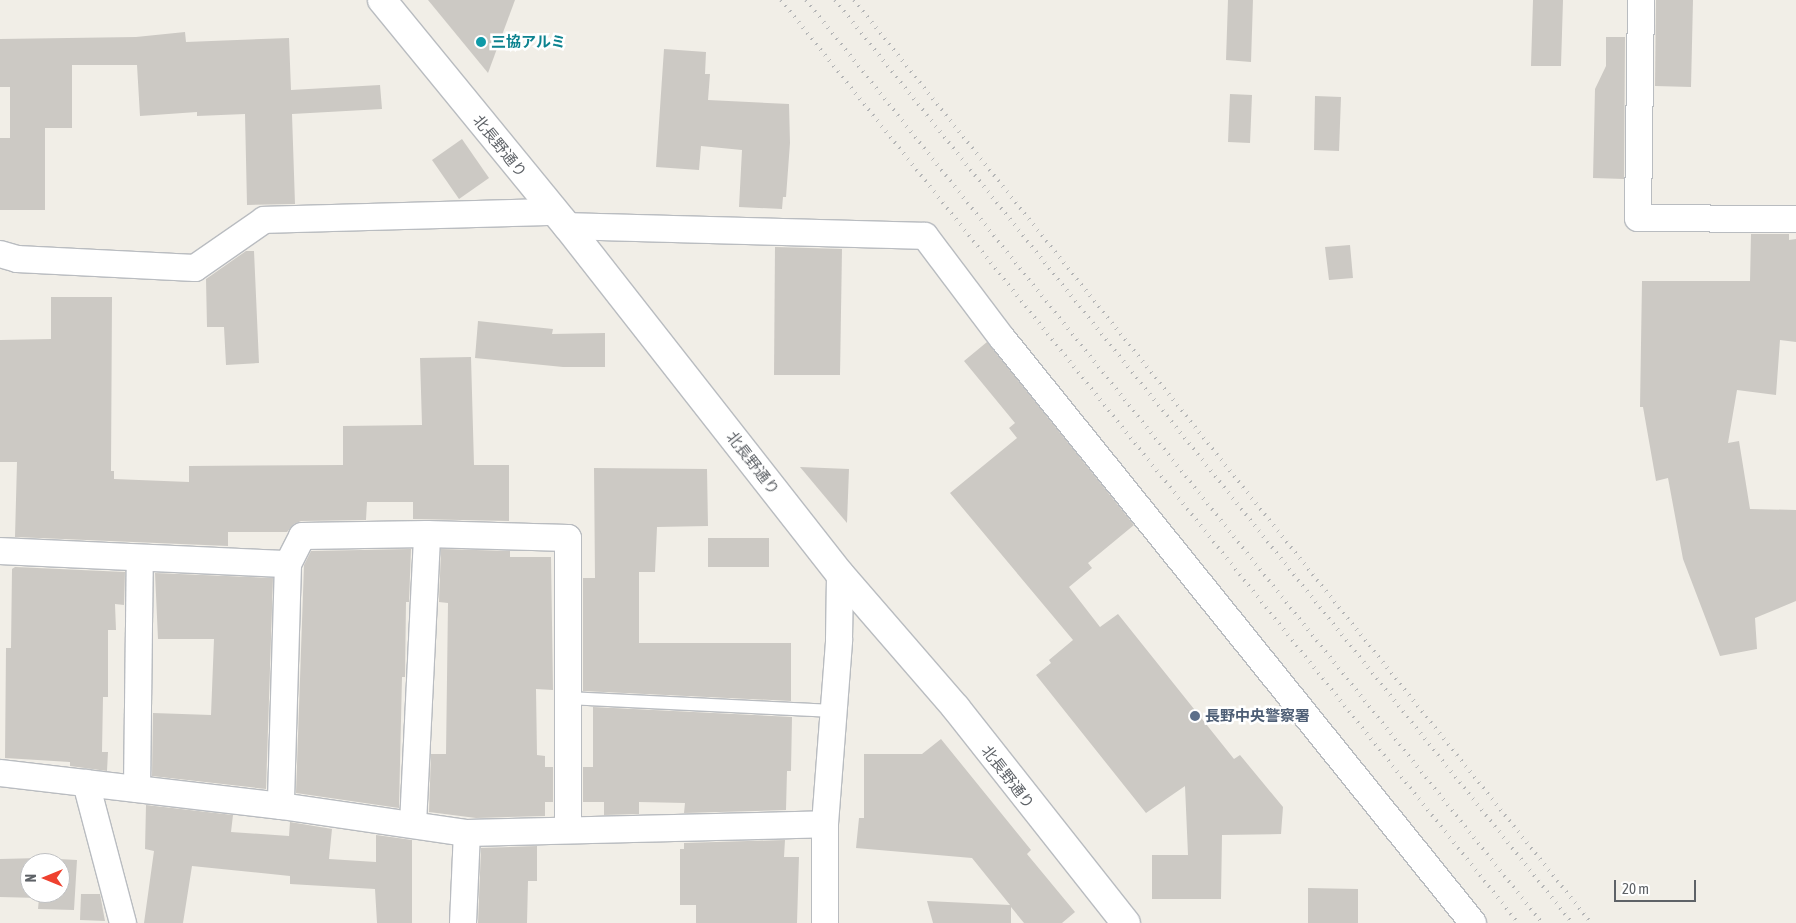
<!DOCTYPE html>
<html>
<head>
<meta charset="utf-8">
<style>
  body { margin:0 }
  #map { position:relative; width:1796px; height:923px; overflow:hidden; background:#f1eee7; font-family:"Asap Condensed","Noto Sans JP",sans-serif }
  div>[style] { position:absolute }
  .building>* { inset:0; background:#ccc9c4 }
  .roads { filter:drop-shadow(1px 0 #b9bcc0) drop-shadow(-1px 0 #b9bcc0) drop-shadow(0 1px #b9bcc0) drop-shadow(0 -1px #b9bcc0) }
  .lane>* { height:12px; margin:-6px; padding:0 6px; transform-origin:6px; border-radius:6px; background:#fff }
  .street>* { height:26px; margin:-13px; padding:0 13px; transform-origin:13px; border-radius:13px; background:#fff }
  .secondary>* { height:28px; margin:-14px; padding:0 14px; transform-origin:14px; border-radius:14px; background:#fff }
  .rail>* { height:4px; margin-top:-2px; transform-origin:0; background:repeating-linear-gradient(90deg,#b5b6b7 0 1px,transparent 0 7px) }
  .dots>* { width:14px; height:14px; translate:-50% -50%; box-sizing:border-box; border:2px solid #fff; border-radius:50% }
  span { translate:-50% -50%; white-space:nowrap; text-align:center; line-height:1.15; -webkit-text-stroke:5px #fff; paint-order:stroke }
  .culture-label { font-size:15px; color:#0d838f; font-weight:700 }
  .left { translate:0 -50%; text-align:left }
  .street-label { font-size:15px; color:#5e6267 }
  .service-label { font-size:15px; color:#4e5e75; font-weight:700 }
  .north { position:absolute; left:20px; top:853px; width:50px; height:50px; box-sizing:border-box; background:#fff; border:1px solid #bfc0c2; border-radius:50%; rotate:270deg; font-size:14px; font-weight:700; line-height:20px; text-align:center; color:#5e6267 }
  .north::after { content:''; display:block; margin:auto; width:18px; height:22px; background:#ef412f; clip-path:polygon(50% 0,100% 100%,50% 72%,0 100%) }
  .scale { position:absolute; left:1614px; top:880px; width:82px; height:22px; box-sizing:border-box; border:2px solid #5e6267; border-top:0; padding-left:6px; font-size:15px; line-height:18px; white-space:nowrap; color:#5e6267; -webkit-text-stroke:4px #fff; paint-order:stroke }
</style>
</head>
<body>
<div id="map">
  <div class="building">
    <div style="clip-path:polygon(428px 0,515px 0,488px 73px)"></div>
    <div style="clip-path:polygon(1228px 0,1253px 0,1251px 62px,1226px 60px)"></div>
    <div style="clip-path:polygon(1533px 0,1563px 0,1561px 66px,1531px 66px)"></div>
    <div style="clip-path:polygon(1656px 0,1693px 0,1691px 87px,1655px 86px)"></div>
    <div style="clip-path:polygon(185px 32px,186px 42px,289px 38px,291px 90px,380px 85px,382px 109px,292px 114px,295px 204px,247px 205px,245px 114px,197px 116px,197px 112px,140px 116px,137px 65px,72px 65px,72px 128px,45px 128px,45px 210px,0 210px,0 138px,10px 138px,10px 87px,0 87px,0 39px,136px 37px)"></div>
    <div style="clip-path:polygon(1606px 37px,1625px 37px,1624px 179px,1593px 178px,1595px 89px,1606px 66px)"></div>
    <div style="clip-path:polygon(664px 49px,706px 52px,705px 74px,710px 74px,708px 100px,789px 104px,790px 143px,786px 197px,783px 197px,782px 209px,739px 207px,742px 150px,701px 146px,699px 170px,656px 167px)"></div>
    <div style="clip-path:polygon(1230px 94px,1252px 95px,1250px 143px,1228px 142px)"></div>
    <div style="clip-path:polygon(1315px 96px,1341px 97px,1339px 151px,1314px 150px)"></div>
    <div style="clip-path:polygon(462px 139px,489px 178px,459px 199px,432px 160px)"></div>
    <div style="clip-path:polygon(1751px 234px,1789px 234px,1789px 240px,1796px 239px,1796px 342px,1780px 340px,1776px 395px,1737px 390px,1728px 443px,1739px 441px,1750px 509px,1796px 510px,1796px 601px,1755px 618px,1757px 649px,1720px 656px,1683px 559px,1668px 478px,1656px 481px,1643px 407px,1640px 407px,1642px 281px,1750px 281px)"></div>
    <div style="clip-path:polygon(1350px 245px,1353px 278px,1329px 280px,1325px 247px)"></div>
    <div style="clip-path:polygon(775px 247px,842px 249px,840px 375px,774px 375px)"></div>
    <div style="clip-path:polygon(246px 251px,254px 251px,259px 363px,226px 365px,224px 327px,207px 327px,206px 279px)"></div>
    <div style="clip-path:polygon(51px 297px,112px 297px,111px 471px,114px 471px,114px 479px,189px 482px,189px 466px,343px 465px,343px 426px,422px 425px,420px 358px,471px 357px,474px 465px,509px 465px,509px 521px,413px 519px,413px 502px,367px 502px,366px 520px,301px 521px,294px 524px,287px 532px,228px 532px,228px 546px,15px 537px,17px 462px,0 462px,0 340px,51px 339px)"></div>
    <div style="clip-path:polygon(478px 321px,553px 329px,552px 334px,605px 333px,605px 367px,563px 367px,475px 358px)"></div>
    <div style="clip-path:polygon(987px 342px,1134px 525px,1088px 563px,1092px 568px,1069px 587px,1100px 627px,1118px 614px,1234px 759px,1240px 755px,1283px 807px,1281px 834px,1222px 835px,1221px 899px,1152px 899px,1152px 855px,1188px 855px,1185px 786px,1146px 813px,1036px 675px,1051px 663px,1049px 660px,1073px 640px,950px 493px,1017px 438px,1009px 428px,1015px 423px,964px 361px)"></div>
    <div style="clip-path:polygon(800px 467px,849px 469px,847px 523px)"></div>
    <div style="clip-path:polygon(594px 468px,707px 469px,708px 526px,657px 527px,655px 572px,639px 572px,639px 643px,791px 643px,791px 701px,583px 691px,583px 578px,595px 578px)"></div>
    <div style="clip-path:polygon(708px 538px,769px 538px,769px 567px,708px 567px)"></div>
    <div style="clip-path:polygon(411px 549px,409px 602px,406px 602px,405px 677px,402px 677px,399px 808px,296px 793px,304px 565px,311px 551px)"></div>
    <div style="clip-path:polygon(441px 549px,510px 551px,510px 557px,551px 557px,553px 690px,536px 689px,537px 755px,545px 756px,545px 767px,553px 767px,553px 802px,545px 802px,545px 816px,476px 818px,429px 812px,431px 754px,446px 754px,448px 603px,439px 602px)"></div>
    <div style="clip-path:polygon(15px 567px,125px 572px,124px 605px,115px 604px,116px 630px,108px 630px,108px 697px,103px 697px,102px 752px,108px 752px,107px 771px,70px 766px,70px 762px,5px 758px,6px 648px,11px 648px,12px 569px)"></div>
    <div style="clip-path:polygon(155px 573px,273px 578px,266px 789px,152px 776px,153px 713px,211px 715px,214px 639px,158px 639px)"></div>
    <div style="clip-path:polygon(593px 707px,792px 717px,791px 771px,787px 771px,786px 810px,684px 813px,685px 803px,639px 802px,639px 814px,604px 815px,604px 802px,583px 802px,583px 767px,593px 767px)"></div>
    <div style="clip-path:polygon(941px 739px,1031px 850px,1027px 854px,1075px 912px,1062px 923px,1024px 923px,1011px 907px,1011px 923px,933px 923px,927px 901px,1010px 905px,972px 858px,856px 848px,859px 818px,864px 818px,864px 754px,922px 754px)"></div>
    <div style="clip-path:polygon(146px 805px,233px 815px,231px 832px,289px 836px,290px 822px,332px 829px,329px 859px,376px 862px,376px 835px,412px 840px,412px 923px,377px 923px,375px 889px,290px 884px,290px 876px,192px 866px,183px 923px,144px 923px,154px 851px,145px 849px)"></div>
    <div style="clip-path:polygon(785px 840px,784px 857px,799px 857px,797px 923px,696px 923px,696px 905px,680px 905px,680px 849px,684px 849px,684px 843px)"></div>
    <div style="clip-path:polygon(537px 846px,537px 881px,528px 881px,527px 923px,478px 923px,481px 848px)"></div>
    <div style="clip-path:polygon(evenodd,40px 858px,77px 860px,74px 910px,38px 909px,39px 898px,0 897px,0 859px,40px 858px,30px 863px,60px 863px,60px 893px,30px 893px,30px 863px)"></div>
    <div style="clip-path:polygon(1308px 888px,1358px 889px,1358px 923px,1308px 923px)"></div>
    <div style="clip-path:polygon(81px 894px,100px 894px,105px 921px,80px 920px)"></div>
  </div>
  <div class="roads">
    <div class="lane">
      <div style="left:568px;top:698px;width:265px;rotate:2.8deg"></div>
    </div>
    <div class="street">
      <div style="left:1641px;top:0;width:218px;rotate:90.8deg"></div>
      <div style="left:1638px;top:218px;width:158px;rotate:0.4deg"></div>
      <div style="left:567px;top:226px;width:358px;rotate:1.6deg"></div>
      <div style="left:925px;top:236px;width:128px;rotate:53deg"></div>
      <div style="left:1002px;top:338px;width:751px;rotate:51.16deg"></div>
      <div style="left:0;top:254px;width:18px;rotate:16deg"></div>
      <div style="left:17px;top:259px;width:178px;rotate:2.9deg"></div>
      <div style="left:195px;top:268px;width:84px;rotate:-34.8deg"></div>
      <div style="left:264px;top:220px;width:289px;rotate:-1.6deg"></div>
      <div style="left:0;top:551px;width:288px;rotate:2.6deg"></div>
      <div style="left:288px;top:564px;width:242px;rotate:91.7deg"></div>
      <div style="left:288px;top:564px;width:31px;rotate:-63deg"></div>
      <div style="left:302px;top:536px;width:125px;rotate:-0.9deg"></div>
      <div style="left:427px;top:534px;width:141px;rotate:1.6deg"></div>
      <div style="left:568px;top:538px;width:292px;rotate:90deg"></div>
      <div style="left:0;top:773px;width:283px;rotate:6.7deg"></div>
      <div style="left:281px;top:806px;width:188px;rotate:8.3deg"></div>
      <div style="left:467px;top:833px;width:358px;rotate:-1.4deg"></div>
      <div style="left:86px;top:783px;width:145px;rotate:75.2deg"></div>
      <div style="left:137px;top:789px;width:230px;rotate:-89.3deg"></div>
      <div style="left:413px;top:824px;width:290px;rotate:-87.2deg"></div>
      <div style="left:463px;top:923px;width:90px;rotate:-87.5deg"></div>
      <div style="left:825px;top:923px;width:99px;rotate:-90deg"></div>
      <div style="left:825px;top:824px;width:185px;rotate:-85.6deg"></div>
      <div style="left:839px;top:640px;width:66px;rotate:-89.1deg"></div>
    </div>
    <div class="secondary">
      <div style="left:382px;top:0;width:292px;rotate:50.7deg"></div>
      <div style="left:567px;top:226px;width:442px;rotate:51.9deg"></div>
      <div style="left:840px;top:574px;width:177px;rotate:49.1deg"></div>
      <div style="left:956px;top:708px;width:274px;rotate:51.7deg"></div>
    </div>
  </div>
  <div class="rail">
    <div style="left:781px;top:0;width:1181px;rotate:51.39deg"></div>
    <div style="left:806px;top:0;width:1181px;rotate:51.43deg"></div>
    <div style="left:835px;top:0;width:1181px;rotate:51.39deg"></div>
    <div style="left:854px;top:0;width:1181px;rotate:51.39deg"></div>
  </div>
  <div class="dots">
    <div style="left:481px;top:42px;background:#0f9aa8"></div>
    <div style="left:1195px;top:716px;background:#5c6f8a"></div>
  </div>
  <div class="culture-label">
    <span class="left" style="left:491px;top:42px">三協アルミ</span>
  </div>
  <div class="street-label">
    <span style="left:500px;top:146px;rotate:51deg">北長野通り</span>
    <span style="left:753px;top:463px;rotate:52deg">北長野通り</span>
    <span style="left:1008px;top:777px;rotate:52deg">北長野通り</span>
  </div>
  <div class="service-label">
    <span class="left" style="left:1205px;top:716px">長野中央警察署</span>
  </div>
  <div class="north">N</div>
  <div class="scale">20 m</div>
</div>
</body>
</html>
